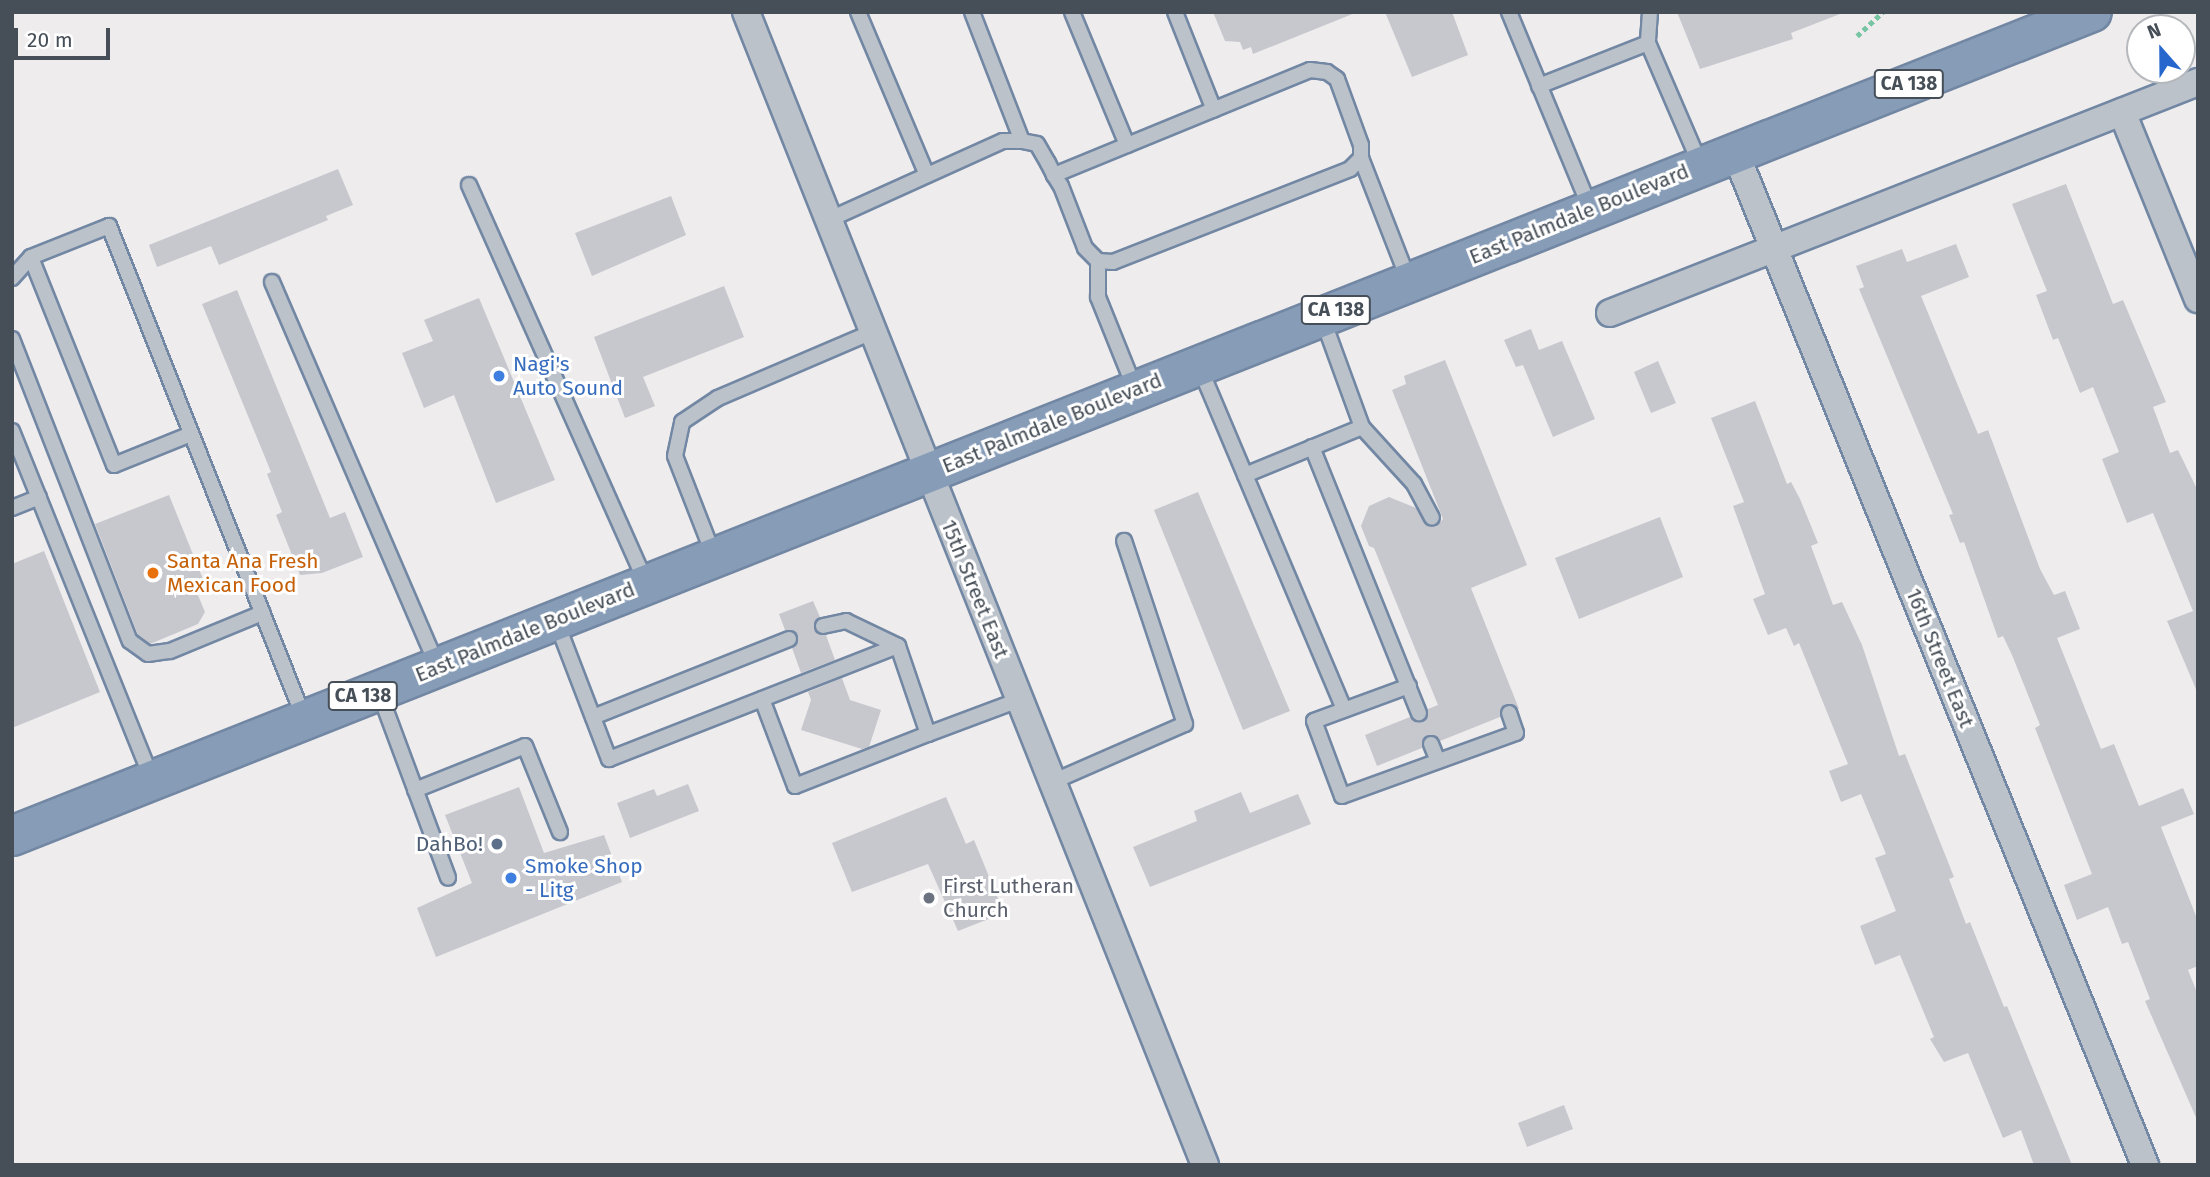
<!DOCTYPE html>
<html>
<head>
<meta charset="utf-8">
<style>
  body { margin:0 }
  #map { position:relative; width:2210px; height:1177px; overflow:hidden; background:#eeecec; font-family:"Fira Sans",sans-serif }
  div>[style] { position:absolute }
  .building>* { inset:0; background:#c7c7ce }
  .path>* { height:4.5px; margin-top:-2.25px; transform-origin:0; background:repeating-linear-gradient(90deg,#77c5a3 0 5px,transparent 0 8.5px) }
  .roads { filter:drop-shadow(2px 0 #7287a3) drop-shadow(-2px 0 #7287a3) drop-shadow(0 2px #7287a3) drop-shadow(0 -2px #7287a3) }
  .lane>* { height:14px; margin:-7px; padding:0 7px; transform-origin:7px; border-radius:7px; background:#bbc2ca }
  .street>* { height:26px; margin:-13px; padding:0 13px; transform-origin:13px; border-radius:13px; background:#bbc2ca }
  .highway>* { height:38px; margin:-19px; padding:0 19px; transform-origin:19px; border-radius:19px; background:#879cb7 }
  .dots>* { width:19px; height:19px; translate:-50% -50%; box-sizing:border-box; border:4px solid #fff; border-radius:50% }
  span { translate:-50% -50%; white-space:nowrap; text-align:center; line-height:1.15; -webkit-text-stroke:6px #fff; paint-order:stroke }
  .shield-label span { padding:2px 5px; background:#fff; border:2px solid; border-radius:5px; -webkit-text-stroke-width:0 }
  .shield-label { font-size:19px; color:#464e57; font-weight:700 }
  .street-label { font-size:21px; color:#464e57 }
  .shop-label { font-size:21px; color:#366cbe }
  .left { translate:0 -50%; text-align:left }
  .food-label { font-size:21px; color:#c56008 }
  .service-label { font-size:21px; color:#4e5e75 }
  .right { translate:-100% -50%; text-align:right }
  .worship-label { font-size:21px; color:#5b616d }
  .frame { position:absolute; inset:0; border:14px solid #464e57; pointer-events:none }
  .north { position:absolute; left:2126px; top:14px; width:70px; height:70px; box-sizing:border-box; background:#fff; border:2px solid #b5b8bc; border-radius:50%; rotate:339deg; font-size:19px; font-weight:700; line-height:28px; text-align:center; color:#464e57 }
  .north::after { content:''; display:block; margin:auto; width:24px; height:32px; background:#2766cd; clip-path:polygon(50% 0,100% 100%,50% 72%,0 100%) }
  .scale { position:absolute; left:14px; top:28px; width:96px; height:32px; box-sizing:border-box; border:4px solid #464e57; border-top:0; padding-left:9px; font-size:21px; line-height:24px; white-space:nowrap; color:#464e57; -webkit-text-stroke:5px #fff; paint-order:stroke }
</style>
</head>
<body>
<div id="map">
  <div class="building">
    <div style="clip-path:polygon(1213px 12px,1355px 12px,1355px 13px,1253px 54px,1251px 47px,1243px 50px,1240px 42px,1225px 41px)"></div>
    <div style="clip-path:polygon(1385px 12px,1452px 12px,1468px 55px,1412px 77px)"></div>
    <div style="clip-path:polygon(1677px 12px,1839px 12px,1840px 14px,1791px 33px,1793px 39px,1700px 69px)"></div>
    <div style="clip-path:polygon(338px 169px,353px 205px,326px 216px,328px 220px,219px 265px,211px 246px,157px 267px,149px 245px)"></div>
    <div style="clip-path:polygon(2066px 184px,2113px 304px,2123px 300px,2166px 402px,2153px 407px,2170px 453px,2178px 450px,2198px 491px,2198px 694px,2167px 621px,2193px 611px,2153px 513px,2127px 523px,2102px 459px,2119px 452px,2093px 387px,2080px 393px,2058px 338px,2053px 340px,2036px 295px,2047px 291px,2012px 204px)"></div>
    <div style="clip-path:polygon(671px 196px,686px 235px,592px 276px,575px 233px)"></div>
    <div style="clip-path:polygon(1956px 244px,1969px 277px,1921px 296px,1978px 434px,1988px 430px,2040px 569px,2054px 595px,2065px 591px,2080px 629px,2057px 638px,2101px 749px,2114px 744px,2139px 806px,2183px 788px,2194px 814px,2161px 827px,2198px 921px,2198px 966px,2188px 970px,2198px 995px,2198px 1122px,2145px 1001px,2150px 999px,2128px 942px,2122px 944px,2108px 907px,2077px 920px,2064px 885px,2092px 874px,2035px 728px,2040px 725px,2012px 655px,2003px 636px,1998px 638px,1964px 542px,1960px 543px,1949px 515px,1953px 514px,1859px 289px,1864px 287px,1856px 266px,1902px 249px,1907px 262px)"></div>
    <div style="clip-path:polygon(724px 286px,744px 337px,643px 377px,655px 406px,625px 418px,594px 337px)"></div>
    <div style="clip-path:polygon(237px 290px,330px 518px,345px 512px,363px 557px,322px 573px,300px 575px,276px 515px,282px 512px,267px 474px,271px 472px,202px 304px)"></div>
    <div style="clip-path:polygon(479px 298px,555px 480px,496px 503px,454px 395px,424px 408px,402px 353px,433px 341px,424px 320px)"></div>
    <div style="clip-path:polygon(1531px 329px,1539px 350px,1562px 341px,1595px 419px,1553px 437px,1523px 365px,1516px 367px,1504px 340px)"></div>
    <div style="clip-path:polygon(1445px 360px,1527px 565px,1471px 588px,1519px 709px,1505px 704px,1500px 717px,1440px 741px,1428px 735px,1422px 748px,1377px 766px,1365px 735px,1410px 717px,1423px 722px,1428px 709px,1438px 705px,1374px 548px,1369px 546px,1361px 526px,1369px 506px,1389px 497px,1416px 508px,1428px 526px,1436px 527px,1443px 519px,1392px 390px,1406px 384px,1404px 376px)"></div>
    <div style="clip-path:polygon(1658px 361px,1676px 403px,1651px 413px,1634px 372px)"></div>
    <div style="clip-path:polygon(1755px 401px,1787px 484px,1791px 482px,1800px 499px,1818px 543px,1811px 546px,1833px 605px,1842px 602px,1862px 645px,1899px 756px,1905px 754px,1954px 877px,1949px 879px,1966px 924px,1970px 922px,2004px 1007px,2007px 1006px,2072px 1165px,2034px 1165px,2021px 1130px,2003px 1138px,1968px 1053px,1944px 1062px,1930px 1039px,1934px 1037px,1900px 955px,1875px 965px,1860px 926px,1896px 911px,1875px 858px,1886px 854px,1861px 794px,1841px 802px,1829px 771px,1848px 764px,1799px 643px,1794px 646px,1786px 628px,1768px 635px,1753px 599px,1765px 594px,1733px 506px,1744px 502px,1711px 418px)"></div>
    <div style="clip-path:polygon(1198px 492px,1290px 711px,1243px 730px,1154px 510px)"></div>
    <div style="clip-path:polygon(169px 495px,205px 584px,195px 588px,205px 612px,198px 624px,150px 644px,138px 635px,95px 524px)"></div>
    <div style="clip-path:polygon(1660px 517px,1683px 577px,1579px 619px,1555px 558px)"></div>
    <div style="clip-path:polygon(44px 551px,100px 692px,12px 728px,12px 564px)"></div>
    <div style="clip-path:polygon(813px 601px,820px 617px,814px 629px,826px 635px,835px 660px,801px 673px,792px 648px,798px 636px,785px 630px,779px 614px)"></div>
    <div style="clip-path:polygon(842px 678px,850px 700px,881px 710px,869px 747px,862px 749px,801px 730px,811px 700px,808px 692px)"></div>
    <div style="clip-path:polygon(688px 784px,699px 811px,630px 838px,617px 803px,654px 789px,657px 796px)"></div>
    <div style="clip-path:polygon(519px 787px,544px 853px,604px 835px,622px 882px,436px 957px,417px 908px,472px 883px,445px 815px)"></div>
    <div style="clip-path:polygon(1241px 792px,1250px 813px,1298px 794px,1311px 824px,1150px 887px,1133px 847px,1197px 821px,1194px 811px)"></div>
    <div style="clip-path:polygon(946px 797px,966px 844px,974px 840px,1004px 913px,958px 931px,928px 864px,852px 892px,832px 843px)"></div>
    <div style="clip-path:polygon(1564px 1105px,1573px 1129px,1527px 1147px,1518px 1123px)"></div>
  </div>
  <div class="path">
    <div style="left:1857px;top:36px;width:35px;rotate:-43deg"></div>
  </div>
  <div class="roads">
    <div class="lane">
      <div style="left:858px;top:12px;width:177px;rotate:67.1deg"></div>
      <div style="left:972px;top:12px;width:138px;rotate:68.8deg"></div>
      <div style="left:1072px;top:12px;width:144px;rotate:67.5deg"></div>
      <div style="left:1175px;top:12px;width:105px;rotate:68.3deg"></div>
      <div style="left:1509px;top:12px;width:212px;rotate:67.5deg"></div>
      <div style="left:1650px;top:12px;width:31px;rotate:94deg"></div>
      <div style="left:1648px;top:43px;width:132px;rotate:66.7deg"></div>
      <div style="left:1539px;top:86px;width:117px;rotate:-21.5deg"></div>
      <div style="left:1361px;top:158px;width:132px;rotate:68.7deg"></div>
      <div style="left:469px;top:185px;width:436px;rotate:66deg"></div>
      <div style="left:828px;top:220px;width:192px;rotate:-24.3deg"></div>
      <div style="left:1003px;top:141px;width:19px"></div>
      <div style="left:1022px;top:141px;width:15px;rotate:11deg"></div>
      <div style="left:1037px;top:144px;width:22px;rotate:60deg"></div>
      <div style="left:1048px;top:163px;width:13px;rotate:63deg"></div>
      <div style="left:1054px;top:175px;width:13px;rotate:58deg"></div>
      <div style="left:1061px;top:186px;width:66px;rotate:68.8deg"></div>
      <div style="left:1085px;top:248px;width:18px;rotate:45deg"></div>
      <div style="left:1098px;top:261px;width:15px;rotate:4deg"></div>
      <div style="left:1113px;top:262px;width:255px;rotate:-21.4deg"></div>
      <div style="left:1350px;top:169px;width:16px;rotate:-45deg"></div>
      <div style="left:1361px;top:158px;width:13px;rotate:-90deg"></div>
      <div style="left:1361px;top:145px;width:70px;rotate:-110deg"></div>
      <div style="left:1337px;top:79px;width:12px;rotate:-145deg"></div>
      <div style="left:1327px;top:72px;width:17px;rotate:-173deg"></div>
      <div style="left:1310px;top:70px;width:277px;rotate:157.7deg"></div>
      <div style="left:1098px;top:261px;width:36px;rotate:90deg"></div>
      <div style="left:1098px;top:297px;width:99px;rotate:68.1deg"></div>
      <div style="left:12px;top:278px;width:28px;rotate:-48deg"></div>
      <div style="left:272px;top:282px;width:418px;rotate:66.7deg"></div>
      <div style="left:12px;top:339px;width:324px;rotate:68.7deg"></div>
      <div style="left:130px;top:641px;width:22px;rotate:36deg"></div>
      <div style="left:148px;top:654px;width:22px;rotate:-8deg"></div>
      <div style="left:170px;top:651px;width:100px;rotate:-22.4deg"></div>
      <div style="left:1199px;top:366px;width:373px;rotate:67.1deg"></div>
      <div style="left:1362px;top:427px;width:77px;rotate:47.6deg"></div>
      <div style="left:1414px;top:484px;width:38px;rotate:62deg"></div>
      <div style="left:12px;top:431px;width:375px;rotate:68.1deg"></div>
      <div style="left:191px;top:434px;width:83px;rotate:158.1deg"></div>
      <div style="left:114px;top:465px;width:224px;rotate:-111.8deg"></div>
      <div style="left:31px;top:257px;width:84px;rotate:-21.7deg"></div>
      <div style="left:109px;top:226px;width:529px;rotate:68.38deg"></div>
      <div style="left:1312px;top:447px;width:287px;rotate:68.1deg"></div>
      <div style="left:1245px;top:475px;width:126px;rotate:-22.3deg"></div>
      <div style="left:1362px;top:427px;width:117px;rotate:-110deg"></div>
      <div style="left:12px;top:508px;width:29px;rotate:-22deg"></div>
      <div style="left:714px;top:556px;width:107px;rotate:-111.3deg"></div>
      <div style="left:675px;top:456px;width:35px;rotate:-78deg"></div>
      <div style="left:682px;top:422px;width:43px;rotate:-33.7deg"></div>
      <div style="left:718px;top:398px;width:168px;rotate:-23.2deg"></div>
      <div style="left:556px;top:621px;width:148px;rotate:69deg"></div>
      <div style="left:609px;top:759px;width:310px;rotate:-21.4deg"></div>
      <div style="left:898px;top:646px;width:93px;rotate:71.2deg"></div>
      <div style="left:928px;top:734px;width:97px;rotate:-20.5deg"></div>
      <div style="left:823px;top:626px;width:24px;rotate:-12deg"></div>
      <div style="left:846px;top:621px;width:58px;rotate:25.7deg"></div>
      <div style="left:1409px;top:686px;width:101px;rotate:159.8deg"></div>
      <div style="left:1314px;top:721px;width:80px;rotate:69.5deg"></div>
      <div style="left:1342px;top:796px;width:185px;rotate:-19.9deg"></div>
      <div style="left:1516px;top:733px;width:21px;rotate:-109deg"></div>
      <div style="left:379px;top:692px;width:198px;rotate:69.6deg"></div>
      <div style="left:762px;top:699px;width:93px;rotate:69.2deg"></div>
      <div style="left:795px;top:786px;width:143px;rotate:-21.4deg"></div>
      <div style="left:593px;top:717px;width:211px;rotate:-21.7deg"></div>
      <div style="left:1431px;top:744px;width:18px;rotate:68deg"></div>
      <div style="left:1052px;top:782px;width:145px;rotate:-23.6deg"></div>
      <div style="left:1185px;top:724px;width:193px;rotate:-108.4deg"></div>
      <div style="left:415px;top:790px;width:118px;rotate:-21.8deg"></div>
      <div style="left:525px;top:746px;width:93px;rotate:67.9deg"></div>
    </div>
    <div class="street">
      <div style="left:746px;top:12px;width:1241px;rotate:68.29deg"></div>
      <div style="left:2122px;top:112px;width:202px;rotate:67.9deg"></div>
      <div style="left:1735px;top:152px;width:1093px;rotate:67.96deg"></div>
      <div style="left:1610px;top:313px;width:632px;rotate:-21.45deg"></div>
    </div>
    <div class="highway">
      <div style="left:12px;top:836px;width:2237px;rotate:-21.61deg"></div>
    </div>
  </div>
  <div class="dots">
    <div style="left:499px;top:376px;background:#3f7fe0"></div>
    <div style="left:153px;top:573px;background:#e8710a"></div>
    <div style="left:497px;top:844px;background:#5c6f8a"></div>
    <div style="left:511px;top:878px;background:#3f7fe0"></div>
    <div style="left:929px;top:898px;background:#6b7280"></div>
  </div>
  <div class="shield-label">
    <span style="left:1909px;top:84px">CA 138</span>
    <span style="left:1336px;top:310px">CA 138</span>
    <span style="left:363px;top:696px">CA 138</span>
  </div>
  <div class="street-label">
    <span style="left:1579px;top:214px;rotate:-22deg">East Palmdale Boulevard</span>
    <span style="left:1052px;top:423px;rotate:-22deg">East Palmdale Boulevard</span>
    <span style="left:975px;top:589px;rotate:68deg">15th Street East</span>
    <span style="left:525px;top:632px;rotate:-22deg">East Palmdale Boulevard</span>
    <span style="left:1940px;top:658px;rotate:68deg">16th Street East</span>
  </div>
  <div class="shop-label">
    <span class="left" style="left:513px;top:376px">Nagi's<br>Auto Sound</span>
    <span class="left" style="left:525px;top:878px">Smoke Shop<br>- Litg</span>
  </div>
  <div class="food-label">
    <span class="left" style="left:167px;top:573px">Santa Ana Fresh<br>Mexican Food</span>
  </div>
  <div class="service-label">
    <span class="right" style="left:483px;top:844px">DahBo!</span>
  </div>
  <div class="worship-label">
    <span class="left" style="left:943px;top:898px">First Lutheran<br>Church</span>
  </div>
  <div class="frame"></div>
  <div class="north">N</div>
  <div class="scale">20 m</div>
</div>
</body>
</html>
